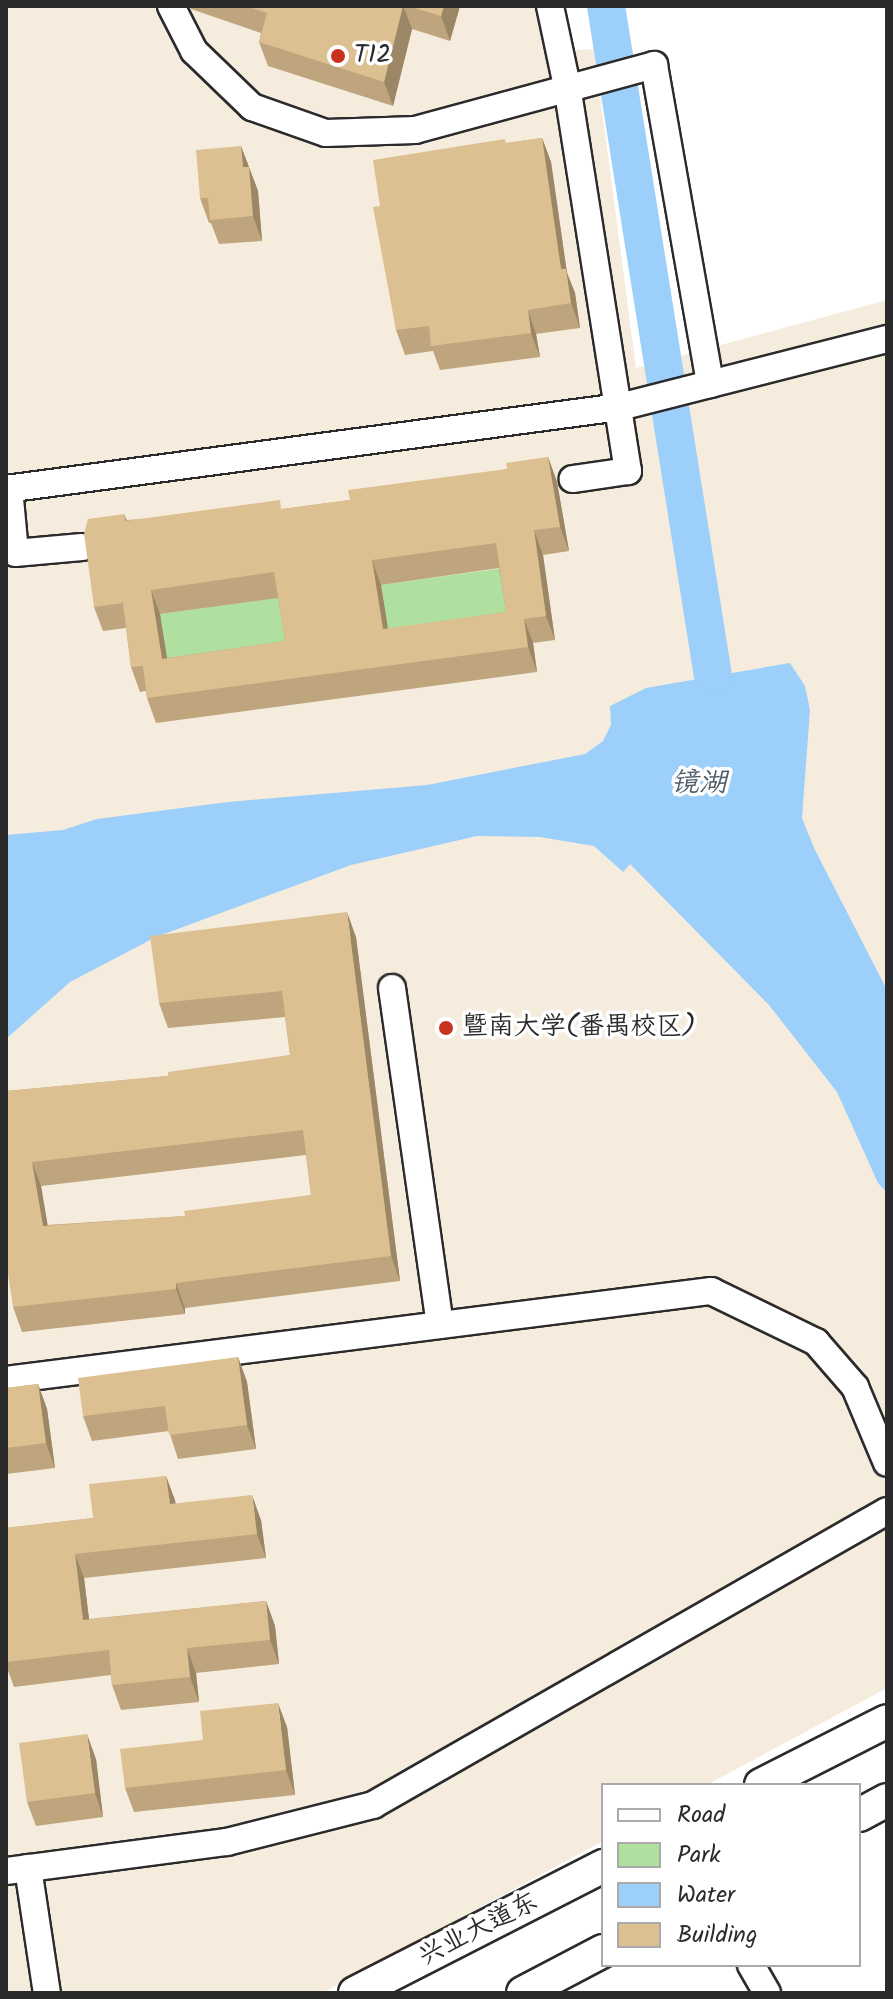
<!DOCTYPE html>
<html>
<head>
<meta charset="utf-8">
<style>
  body { margin:0 }
  #map { position:relative; width:893px; height:1999px; overflow:hidden; background:#fff; font-family:Kalam,"LXGW WenKai TC",sans-serif }
  div>[style] { position:absolute }
  .built>* { inset:0; background:#f5ecde }
  .green>* { inset:0; background:#afe0a0 }
  .water>* { inset:0; background:#9ccffa }
  .river>* { height:38px; margin:-19px; padding:0 19px; transform-origin:19px; border-radius:19px; background:#9ccffa }
  .roads { filter:drop-shadow(2px 0 #2b2b2b) drop-shadow(-2px 0 #2b2b2b) drop-shadow(0 2px #2b2b2b) drop-shadow(0 -2px #2b2b2b) }
  .minor>* { height:26px; margin:-13px; padding:0 13px; transform-origin:13px; border-radius:13px; background:#fff }
  .major>* { height:32px; margin:-16px; padding:0 16px; transform-origin:16px; border-radius:16px; background:#fff }
  .wall>* { inset:0; background:#bea57d }
  .shaded-wall>* { inset:0; background:#9b8666 }
  .building>* { inset:0; background:#ddc091 }
  .dots>* { width:22px; height:22px; translate:-50% -50%; box-sizing:border-box; border:4px solid #fff; border-radius:50% }
  span { translate:-50% -50%; white-space:nowrap; text-align:center; line-height:1.15; -webkit-text-stroke:7px #fff; paint-order:stroke }
  .poi-label { font-size:26px; color:#2b2b2b }
  .left { translate:0 -50%; text-align:left }
  .street-label { font-size:26px; color:#2b2b2b }
  .water-label { font-size:28px; color:#4d5c69; font-style:italic }
  .frame { position:absolute; inset:0; border:8px solid #2b2b2b; pointer-events:none }
  .legend { position:absolute; left:601px; top:1783px; width:260px; height:184px; box-sizing:border-box; background:#fff; border:2px solid #aaa; margin:0; padding:10px 14px; list-style:none; font-size:24px; color:#2b2b2b }
  .legend li { display:flex; align-items:center; gap:16px; height:40px }
  .legend b { width:40px; border:2px solid #aaa }
</style>
</head>
<body>
<div id="map">
  <div class="built">
    <div style="clip-path:polygon(6px 6px,536px 6px,549px 52px,594px 49px,636px 368px,887px 300px,887px 1688px,707px 1785px,603px 1785px,603px 1841px,322px 1993px,6px 1993px)"></div>
  </div>
  <div class="green">
    <div style="clip-path:polygon(504px 568px,515px 637px,392px 654px,381px 585px)"></div>
    <div style="clip-path:polygon(283px 597px,294px 665px,171px 683px,160px 614px)"></div>
  </div>
  <div class="water">
    <div style="clip-path:polygon(790px 663px,805px 686px,810px 710px,802px 818px,814px 848px,887px 990px,887px 1193px,878px 1183px,837px 1092px,769px 1005px,630px 864px,623px 872px,594px 846px,540px 837px,477px 836px,351px 865px,156px 937px,70px 982px,6px 1039px,6px 835px,63px 830px,97px 819px,228px 802px,427px 785px,585px 754px,603px 741px,611px 725px,610px 706px,646px 688px)"></div>
  </div>
  <div class="river">
    <div style="left:606px;top:6px;width:678px;rotate:80.93deg"></div>
  </div>
  <div class="roads">
    <div class="minor">
      <div style="left:171px;top:6px;width:51px;rotate:62.9deg"></div>
      <div style="left:194px;top:51px;width:81px;rotate:44deg"></div>
      <div style="left:252px;top:107px;width:78px;rotate:19.4deg"></div>
      <div style="left:326px;top:133px;width:89px;rotate:-1.9deg"></div>
      <div style="left:415px;top:130px;width:248px;rotate:-15.2deg"></div>
      <div style="left:654px;top:65px;width:324px;rotate:80deg"></div>
      <div style="left:550px;top:6px;width:82px;rotate:78deg"></div>
      <div style="left:567px;top:86px;width:390px;rotate:81deg"></div>
      <div style="left:628px;top:471px;width:56px;rotate:171.7deg"></div>
      <div style="left:9px;top:488px;width:65px;rotate:84.7deg"></div>
      <div style="left:15px;top:553px;width:67px;rotate:-5.1deg"></div>
      <div style="left:6px;top:489px;width:619px;rotate:-7.61deg"></div>
      <div style="left:620px;top:407px;width:276px;rotate:-14.3deg"></div>
      <div style="left:392px;top:988px;width:340px;rotate:81.9deg"></div>
      <div style="left:6px;top:1380px;width:711px;rotate:-7.2deg"></div>
      <div style="left:711px;top:1291px;width:117px;rotate:25.9deg"></div>
      <div style="left:816px;top:1342px;width:60px;rotate:49.1deg"></div>
      <div style="left:855px;top:1387px;width:82px;rotate:67.2deg"></div>
      <div style="left:28px;top:1868px;width:126px;rotate:81.4deg"></div>
      <div style="left:6px;top:1871px;width:223px;rotate:-7.5deg"></div>
      <div style="left:227px;top:1842px;width:151px;rotate:-14.2deg"></div>
      <div style="left:373px;top:1805px;width:592px;rotate:-29.77deg"></div>
      <div style="left:751px;top:1965px;width:32px;rotate:60deg"></div>
    </div>
    <div class="major">
      <div style="left:761px;top:1785px;width:141px;rotate:-26.9deg"></div>
      <div style="left:859px;top:1815px;width:32px;rotate:-28deg"></div>
      <div style="left:355px;top:1993px;width:279px;rotate:-27.1deg"></div>
      <div style="left:523px;top:1993px;width:90px;rotate:-27.7deg"></div>
    </div>
  </div>
  <div class="wall">
    <div style="clip-path:polygon(189px 6px,460px 6px,450px 41px,412px 29px,393px 106px,268px 66px,259px 42px,261px 33px,191px 9px)"></div>
    <div style="clip-path:polygon(542px 138px,551px 162px,567px 273px,575px 293px,580px 328px,536px 334px,540px 357px,440px 370px,433px 351px,405px 355px,396px 330px,380px 206px,507px 143px)"></div>
    <div style="clip-path:polygon(241px 146px,258px 191px,262px 241px,219px 244px,211px 223px,209px 223px,200px 198px)"></div>
    <div style="clip-path:polygon(evenodd,548px 457px,557px 482px,569px 551px,543px 555px,555px 640px,533px 643px,537px 672px,156px 723px,147px 698px,146px 691px,140px 692px,131px 667px,126px 628px,103px 631px,94px 607px,124px 514px,127px 520px,283px 509px,350px 500px,507px 469px,548px 457px,499px 568px,506px 612px,388px 629px,381px 585px,499px 568px,548px 457px,278px 598px,285px 641px,167px 658px,160px 614px,278px 598px)"></div>
    <div style="clip-path:polygon(evenodd,356px 937px,400px 1281px,185px 1308px,185px 1314px,22px 1332px,13px 1307px,6px 1091px,168px 1076px,290px 1055px,285px 1017px,168px 1028px,159px 1003px,356px 937px,306px 1155px,311px 1195px,185px 1216px,47px 1225px,41px 1186px,306px 1155px)"></div>
    <div style="clip-path:polygon(238px 1357px,247px 1382px,256px 1449px,178px 1459px,169px 1431px,92px 1441px,83px 1416px)"></div>
    <div style="clip-path:polygon(38px 1384px,47px 1409px,55px 1468px,6px 1474px,6px 1388px)"></div>
    <div style="clip-path:polygon(166px 1476px,176px 1504px,261px 1520px,266px 1558px,84px 1578px,89px 1619px,266px 1601px,275px 1626px,279px 1664px,196px 1673px,199px 1702px,121px 1710px,112px 1685px,111px 1675px,14px 1687px,6px 1665px,6px 1528px,93px 1518px)"></div>
    <div style="clip-path:polygon(287px 1727px,295px 1795px,134px 1812px,125px 1788px,203px 1740px)"></div>
    <div style="clip-path:polygon(96px 1759px,103px 1817px,36px 1826px,27px 1802px)"></div>
  </div>
  <div class="shaded-wall">
    <div style="clip-path:polygon(403px 6px,412px 29px,393px 106px,384px 82px)"></div>
    <div style="clip-path:polygon(444px 6px,460px 6px,450px 41px,441px 16px)"></div>
    <div style="clip-path:polygon(542px 138px,551px 162px,567px 273px,575px 293px,580px 328px,571px 303px,561px 269px)"></div>
    <div style="clip-path:polygon(241px 146px,258px 191px,262px 241px,253px 216px,243px 167px)"></div>
    <div style="clip-path:polygon(528px 310px,536px 334px,540px 357px,531px 333px)"></div>
    <div style="clip-path:polygon(548px 457px,557px 482px,569px 551px,560px 527px)"></div>
    <div style="clip-path:polygon(534px 530px,543px 555px,555px 640px,546px 616px)"></div>
    <div style="clip-path:polygon(372px 560px,381px 585px,392px 654px,383px 629px)"></div>
    <div style="clip-path:polygon(151px 590px,160px 614px,171px 683px,162px 659px)"></div>
    <div style="clip-path:polygon(524px 619px,533px 643px,537px 672px,528px 647px)"></div>
    <div style="clip-path:polygon(347px 912px,356px 937px,400px 1281px,391px 1256px)"></div>
    <div style="clip-path:polygon(32px 1162px,41px 1186px,52px 1250px,43px 1226px)"></div>
    <div style="clip-path:polygon(176px 1283px,185px 1308px,185px 1314px,176px 1289px)"></div>
    <div style="clip-path:polygon(238px 1357px,247px 1382px,256px 1449px,247px 1425px)"></div>
    <div style="clip-path:polygon(38px 1384px,47px 1409px,55px 1468px,46px 1443px)"></div>
    <div style="clip-path:polygon(166px 1476px,175px 1500px,179px 1529px,170px 1504px)"></div>
    <div style="clip-path:polygon(252px 1495px,261px 1520px,266px 1558px,257px 1534px)"></div>
    <div style="clip-path:polygon(75px 1554px,84px 1578px,92px 1644px,83px 1620px)"></div>
    <div style="clip-path:polygon(266px 1601px,275px 1626px,279px 1664px,270px 1640px)"></div>
    <div style="clip-path:polygon(187px 1648px,196px 1673px,199px 1702px,190px 1677px)"></div>
    <div style="clip-path:polygon(278px 1703px,287px 1727px,295px 1795px,286px 1770px)"></div>
    <div style="clip-path:polygon(87px 1734px,96px 1759px,103px 1817px,95px 1793px)"></div>
  </div>
  <div class="building">
    <div style="clip-path:polygon(246px 6px,403px 6px,384px 82px,259px 42px,267px 13px)"></div>
    <div style="clip-path:polygon(408px 6px,444px 6px,441px 16px)"></div>
    <div style="clip-path:polygon(542px 138px,561px 269px,566px 269px,571px 303px,528px 310px,531px 333px,431px 346px,429px 326px,396px 330px,373px 207px,380px 206px,373px 160px,505px 139px,506px 143px)"></div>
    <div style="clip-path:polygon(241px 146px,243px 167px,249px 167px,253px 216px,210px 220px,208px 198px,200px 198px,196px 150px)"></div>
    <div style="clip-path:polygon(evenodd,548px 457px,560px 527px,534px 530px,546px 616px,524px 619px,528px 647px,147px 698px,143px 666px,131px 667px,123px 603px,94px 607px,84px 534px,88px 519px,124px 514px,125px 521px,280px 500px,281px 509px,350px 500px,348px 490px,507px 469px,506px 463px,548px 457px,496px 543px,506px 612px,383px 629px,372px 560px,496px 543px,548px 457px,274px 572px,285px 641px,162px 659px,151px 590px,274px 572px)"></div>
    <div style="clip-path:polygon(evenodd,347px 912px,391px 1256px,176px 1283px,176px 1289px,13px 1307px,6px 1261px,6px 1091px,168px 1076px,168px 1072px,290px 1055px,282px 991px,159px 1003px,150px 936px,347px 912px,303px 1130px,311px 1195px,184px 1211px,185px 1216px,43px 1226px,32px 1162px,303px 1130px)"></div>
    <div style="clip-path:polygon(238px 1357px,247px 1425px,169px 1435px,165px 1406px,83px 1416px,78px 1378px)"></div>
    <div style="clip-path:polygon(38px 1384px,46px 1443px,6px 1448px,6px 1388px)"></div>
    <div style="clip-path:polygon(166px 1476px,170px 1504px,252px 1495px,257px 1534px,75px 1554px,83px 1620px,266px 1601px,270px 1640px,187px 1648px,190px 1677px,112px 1685px,109px 1650px,6px 1662px,6px 1528px,93px 1518px,89px 1484px)"></div>
    <div style="clip-path:polygon(278px 1703px,286px 1770px,125px 1788px,120px 1749px,203px 1740px,200px 1711px)"></div>
    <div style="clip-path:polygon(87px 1734px,95px 1793px,27px 1802px,19px 1743px)"></div>
  </div>
  <div class="dots">
    <div style="left:338px;top:56px;background:#c8321e"></div>
    <div style="left:446px;top:1028px;background:#c8321e"></div>
  </div>
  <div class="poi-label">
    <span class="left" style="left:354px;top:56px">T12</span>
    <span class="left" style="left:462px;top:1028px">暨南大学(番禺校区)</span>
  </div>
  <div class="street-label">
    <span style="left:479px;top:1930px;rotate:-27deg">兴业大道东</span>
  </div>
  <div class="water-label">
    <span style="left:699px;top:784px">镜湖</span>
  </div>
  <div class="frame"></div>
  <ul class="legend">
  <li><b style="height:10px;background:#fff"></b>Road</li>
  <li><b style="height:22px;background:#afe0a0"></b>Park</li>
  <li><b style="height:22px;background:#9ccffa"></b>Water</li>
  <li><b style="height:22px;background:#ddc091"></b>Building</li>
  </ul>
</div>
</body>
</html>
